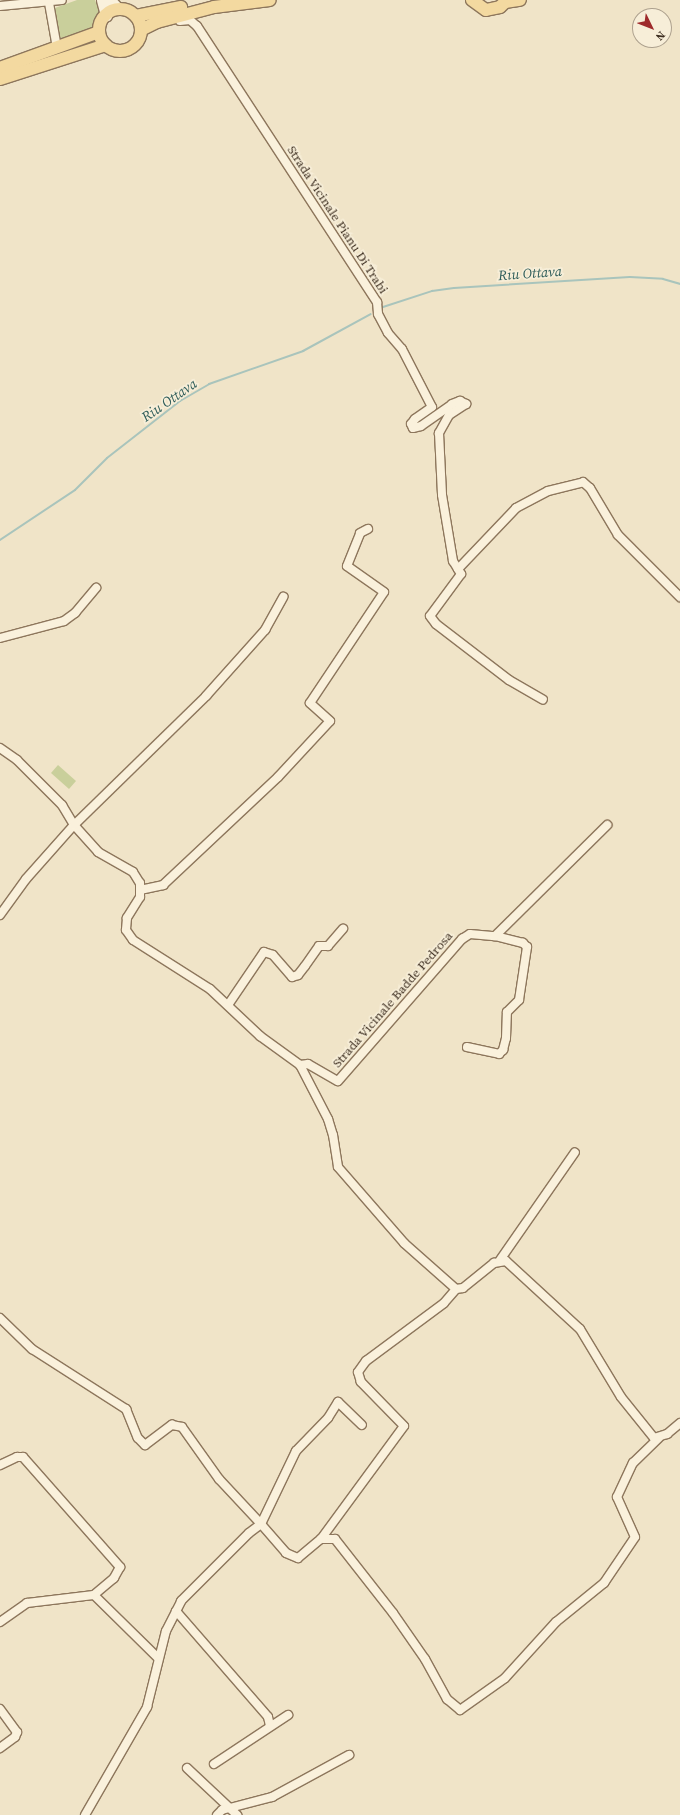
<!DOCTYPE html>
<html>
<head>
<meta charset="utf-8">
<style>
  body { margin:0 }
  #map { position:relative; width:680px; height:1815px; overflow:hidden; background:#f0e4c8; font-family:"Source Serif 4",serif }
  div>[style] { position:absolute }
  .green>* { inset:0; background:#c9cf9b }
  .stream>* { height:2px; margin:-1px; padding:0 1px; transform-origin:1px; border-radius:1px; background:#a9c4bc }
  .roads { filter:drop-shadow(1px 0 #8d765c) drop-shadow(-1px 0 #8d765c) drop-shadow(0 1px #8d765c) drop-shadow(0 -1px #8d765c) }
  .street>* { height:8px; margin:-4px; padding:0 4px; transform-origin:4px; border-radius:4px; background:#faf1dc }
  .secondary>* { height:11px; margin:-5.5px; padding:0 5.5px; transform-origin:5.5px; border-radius:5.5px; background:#faf1dc }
  .primary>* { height:12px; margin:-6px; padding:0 6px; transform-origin:6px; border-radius:6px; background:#f3d9a0 }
  .primary>.ring { margin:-6px; padding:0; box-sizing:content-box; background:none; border:12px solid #f3d9a0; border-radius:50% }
  span { translate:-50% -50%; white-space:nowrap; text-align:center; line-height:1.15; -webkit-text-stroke:3.5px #f7eed8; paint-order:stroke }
  .street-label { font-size:13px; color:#3d2e20 }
  .water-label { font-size:14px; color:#2f5d5a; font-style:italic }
  .north { position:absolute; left:632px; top:8px; width:40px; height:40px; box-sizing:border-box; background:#f7eed8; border:1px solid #ada18e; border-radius:50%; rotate:133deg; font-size:11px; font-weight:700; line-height:16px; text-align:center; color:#3d2e20 }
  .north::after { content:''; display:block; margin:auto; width:14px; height:18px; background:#9e2a2b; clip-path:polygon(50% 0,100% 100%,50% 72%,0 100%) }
</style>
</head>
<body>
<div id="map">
  <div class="green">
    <div style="clip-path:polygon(77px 0,95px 0,100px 14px,93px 29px,61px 41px,55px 8px)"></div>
    <div style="clip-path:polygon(58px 765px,76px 781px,69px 789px,51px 773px)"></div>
  </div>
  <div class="stream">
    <div style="left:383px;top:307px;width:52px;rotate:-18.1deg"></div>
    <div style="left:432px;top:291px;width:22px;rotate:-8deg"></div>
    <div style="left:454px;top:288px;width:176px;rotate:-3.6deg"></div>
    <div style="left:630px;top:277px;width:33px;rotate:3deg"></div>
    <div style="left:663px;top:279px;width:18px;rotate:16deg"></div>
    <div style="left:0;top:540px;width:90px;rotate:-33.7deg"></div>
    <div style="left:75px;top:490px;width:45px;rotate:-45deg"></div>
    <div style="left:107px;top:458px;width:93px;rotate:-38deg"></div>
    <div style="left:180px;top:401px;width:34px;rotate:-30deg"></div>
    <div style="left:209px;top:384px;width:100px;rotate:-19.3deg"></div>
    <div style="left:303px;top:351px;width:77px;rotate:-28.6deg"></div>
  </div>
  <div class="roads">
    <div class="street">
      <div style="left:49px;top:3px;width:46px;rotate:79.9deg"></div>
      <div style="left:0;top:6px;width:62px;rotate:-5.5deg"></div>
      <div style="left:180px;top:21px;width:10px;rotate:-6deg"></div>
      <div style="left:190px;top:20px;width:9px;rotate:41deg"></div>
      <div style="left:197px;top:26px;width:330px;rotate:56.9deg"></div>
      <div style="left:377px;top:302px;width:12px;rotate:85deg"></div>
      <div style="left:378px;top:314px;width:21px;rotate:62deg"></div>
      <div style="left:388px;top:333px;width:21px;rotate:49deg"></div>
      <div style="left:402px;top:349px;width:65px;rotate:62.7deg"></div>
      <div style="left:432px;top:407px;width:21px;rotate:145deg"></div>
      <div style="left:415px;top:419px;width:6px;rotate:129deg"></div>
      <div style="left:411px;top:424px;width:4px;rotate:63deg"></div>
      <div style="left:413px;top:428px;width:8px;rotate:-14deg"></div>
      <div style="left:421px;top:426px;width:38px;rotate:-35deg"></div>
      <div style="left:452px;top:404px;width:9px;rotate:-21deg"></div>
      <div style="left:460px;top:401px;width:7px;rotate:27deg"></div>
      <div style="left:466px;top:404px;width:20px;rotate:147deg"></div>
      <div style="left:449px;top:415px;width:21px;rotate:119deg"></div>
      <div style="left:439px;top:433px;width:62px;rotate:87.2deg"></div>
      <div style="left:442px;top:495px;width:67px;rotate:80.5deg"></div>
      <div style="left:453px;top:561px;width:9px;rotate:58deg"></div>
      <div style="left:458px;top:569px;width:84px;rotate:-46.4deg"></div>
      <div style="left:516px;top:508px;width:36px;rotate:-28deg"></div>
      <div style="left:548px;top:491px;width:36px;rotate:-14deg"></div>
      <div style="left:583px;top:482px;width:9px;rotate:41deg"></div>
      <div style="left:590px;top:488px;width:55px;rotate:59.2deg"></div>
      <div style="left:618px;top:535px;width:88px;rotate:45deg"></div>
      <div style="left:458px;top:569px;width:6px;rotate:59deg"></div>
      <div style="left:461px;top:574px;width:52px;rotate:126.4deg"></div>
      <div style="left:430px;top:616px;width:10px;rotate:53deg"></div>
      <div style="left:436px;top:624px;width:92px;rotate:37.5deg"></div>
      <div style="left:509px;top:680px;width:39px;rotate:30deg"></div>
      <div style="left:0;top:638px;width:66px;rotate:-14.9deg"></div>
      <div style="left:64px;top:621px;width:14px;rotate:-36deg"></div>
      <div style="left:75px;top:613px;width:33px;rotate:-50deg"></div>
      <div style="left:0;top:748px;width:21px;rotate:35deg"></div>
      <div style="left:17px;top:760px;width:64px;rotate:45deg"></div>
      <div style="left:62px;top:805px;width:23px;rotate:59deg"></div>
      <div style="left:74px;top:825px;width:36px;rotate:48deg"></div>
      <div style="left:98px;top:852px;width:40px;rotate:29.7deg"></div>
      <div style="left:133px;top:872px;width:13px;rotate:58deg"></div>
      <div style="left:140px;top:883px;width:14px;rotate:90deg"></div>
      <div style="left:140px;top:897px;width:25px;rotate:122deg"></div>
      <div style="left:127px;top:918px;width:12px;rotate:95deg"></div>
      <div style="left:126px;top:930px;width:12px;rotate:55deg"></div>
      <div style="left:133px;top:940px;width:91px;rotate:32.5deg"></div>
      <div style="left:210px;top:989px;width:69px;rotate:43.2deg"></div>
      <div style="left:260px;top:1036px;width:49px;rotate:35.9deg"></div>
      <div style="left:300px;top:1065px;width:61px;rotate:62.6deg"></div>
      <div style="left:328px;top:1119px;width:17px;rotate:73deg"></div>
      <div style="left:333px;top:1135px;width:32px;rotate:81deg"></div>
      <div style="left:338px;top:1167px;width:101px;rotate:49deg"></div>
      <div style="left:404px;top:1243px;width:69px;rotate:41.5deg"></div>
      <div style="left:456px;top:1289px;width:7px;rotate:-8deg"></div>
      <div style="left:463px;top:1288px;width:40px;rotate:-39deg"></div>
      <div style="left:494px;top:1263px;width:12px;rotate:-9deg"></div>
      <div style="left:506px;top:1261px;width:100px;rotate:42.6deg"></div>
      <div style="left:580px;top:1329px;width:79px;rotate:58.9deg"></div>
      <div style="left:621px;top:1397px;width:53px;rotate:51.2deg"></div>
      <div style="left:654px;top:1438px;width:14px;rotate:-17deg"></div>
      <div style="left:667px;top:1434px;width:17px;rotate:-40deg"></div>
      <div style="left:140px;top:890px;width:24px;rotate:-12deg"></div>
      <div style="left:163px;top:885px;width:158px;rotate:-43.2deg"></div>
      <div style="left:278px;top:777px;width:76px;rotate:-47.1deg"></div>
      <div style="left:330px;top:721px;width:27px;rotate:-138deg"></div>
      <div style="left:310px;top:703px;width:133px;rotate:-56.3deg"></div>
      <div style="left:384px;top:592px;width:45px;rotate:-144.9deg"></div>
      <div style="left:347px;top:566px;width:35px;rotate:-68deg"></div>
      <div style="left:360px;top:533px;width:9px;rotate:-27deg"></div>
      <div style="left:0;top:915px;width:44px;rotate:-54.2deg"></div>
      <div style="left:26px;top:879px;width:72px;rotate:-48.4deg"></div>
      <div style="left:74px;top:825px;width:185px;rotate:-44.3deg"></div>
      <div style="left:206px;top:696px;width:89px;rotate:-48.2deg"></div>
      <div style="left:265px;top:630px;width:38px;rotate:-61deg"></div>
      <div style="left:228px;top:1005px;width:64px;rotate:-55.8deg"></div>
      <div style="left:264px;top:952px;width:9px;rotate:18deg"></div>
      <div style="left:273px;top:955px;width:29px;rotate:49deg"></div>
      <div style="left:292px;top:977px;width:6px;rotate:-18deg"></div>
      <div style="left:298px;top:975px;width:11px;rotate:-52deg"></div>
      <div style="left:305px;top:966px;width:24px;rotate:-55deg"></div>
      <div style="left:319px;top:946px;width:9px"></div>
      <div style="left:328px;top:946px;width:23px;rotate:-49deg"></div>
      <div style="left:467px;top:1047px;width:33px;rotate:12deg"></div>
      <div style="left:499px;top:1054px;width:6px;rotate:-45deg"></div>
      <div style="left:503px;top:1050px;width:12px;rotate:-76deg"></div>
      <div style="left:506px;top:1038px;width:26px;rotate:-88deg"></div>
      <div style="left:507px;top:1012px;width:17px;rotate:-45deg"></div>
      <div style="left:519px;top:1000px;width:54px;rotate:-81.4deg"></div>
      <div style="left:527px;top:947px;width:6px;rotate:-135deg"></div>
      <div style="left:523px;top:943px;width:29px;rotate:-166deg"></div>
      <div style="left:300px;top:1065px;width:8px;rotate:-7deg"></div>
      <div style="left:308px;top:1064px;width:34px;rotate:30deg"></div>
      <div style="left:338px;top:1081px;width:189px;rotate:-48.9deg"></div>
      <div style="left:462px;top:939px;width:9px;rotate:-32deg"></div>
      <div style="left:470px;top:934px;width:25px;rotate:5deg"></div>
      <div style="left:495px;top:936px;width:158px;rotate:-44.7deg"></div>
      <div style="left:500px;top:1260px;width:131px;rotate:-55.2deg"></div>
      <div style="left:0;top:1318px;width:45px;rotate:44.1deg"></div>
      <div style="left:32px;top:1349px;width:112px;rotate:32.6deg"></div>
      <div style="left:126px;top:1409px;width:31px;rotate:68deg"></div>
      <div style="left:138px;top:1438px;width:10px;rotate:45deg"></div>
      <div style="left:145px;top:1445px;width:34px;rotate:-37deg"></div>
      <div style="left:172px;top:1425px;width:10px;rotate:11deg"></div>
      <div style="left:182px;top:1427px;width:64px;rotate:54.6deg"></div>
      <div style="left:219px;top:1479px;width:62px;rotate:47deg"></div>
      <div style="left:261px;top:1524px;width:81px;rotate:-64.4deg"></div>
      <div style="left:296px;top:1451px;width:46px;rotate:-45.9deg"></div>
      <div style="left:328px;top:1418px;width:19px;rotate:-58deg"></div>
      <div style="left:338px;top:1402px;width:33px;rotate:44deg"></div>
      <div style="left:0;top:1465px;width:19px;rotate:-25deg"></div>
      <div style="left:17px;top:1457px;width:6px"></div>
      <div style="left:23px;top:1457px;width:147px;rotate:48.6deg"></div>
      <div style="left:120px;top:1567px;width:13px;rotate:119deg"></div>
      <div style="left:114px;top:1578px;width:26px;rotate:140deg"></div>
      <div style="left:321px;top:1539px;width:140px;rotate:-53.7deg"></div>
      <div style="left:404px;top:1426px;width:62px;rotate:-134.3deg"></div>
      <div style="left:361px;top:1382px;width:10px;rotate:-107deg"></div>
      <div style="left:358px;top:1372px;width:14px;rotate:-54deg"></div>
      <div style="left:366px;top:1361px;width:97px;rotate:-36.6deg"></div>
      <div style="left:444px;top:1303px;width:18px;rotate:-49deg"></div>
      <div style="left:176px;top:1611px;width:140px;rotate:49deg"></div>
      <div style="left:268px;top:1717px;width:9px;rotate:77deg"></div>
      <div style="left:0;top:1622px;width:33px;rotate:-35deg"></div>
      <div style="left:27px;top:1603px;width:67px;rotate:-6.8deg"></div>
      <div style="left:94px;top:1595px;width:90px;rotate:44.5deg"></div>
      <div style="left:0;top:1709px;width:29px;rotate:54deg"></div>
      <div style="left:17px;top:1732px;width:5px;rotate:112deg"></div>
      <div style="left:15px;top:1737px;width:19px;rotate:144deg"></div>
      <div style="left:214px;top:1764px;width:89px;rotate:-33.5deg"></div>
      <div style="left:187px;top:1768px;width:69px;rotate:43.2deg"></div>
      <div style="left:85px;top:1815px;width:125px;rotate:-60.1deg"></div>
      <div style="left:147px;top:1707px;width:78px;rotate:-76deg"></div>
      <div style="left:166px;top:1631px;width:34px;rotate:-63deg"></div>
      <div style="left:181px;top:1601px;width:96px;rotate:-45deg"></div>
      <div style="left:249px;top:1533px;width:15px;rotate:-37deg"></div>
      <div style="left:261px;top:1524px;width:38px;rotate:49deg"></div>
      <div style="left:286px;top:1553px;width:13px;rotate:23deg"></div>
      <div style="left:298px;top:1558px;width:30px;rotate:-40deg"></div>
      <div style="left:321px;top:1539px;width:14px"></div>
      <div style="left:335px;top:1539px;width:94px;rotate:51.9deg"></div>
      <div style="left:393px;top:1613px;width:56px;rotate:55.2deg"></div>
      <div style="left:425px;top:1659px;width:46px;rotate:61.2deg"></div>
      <div style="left:447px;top:1699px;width:17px;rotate:40deg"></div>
      <div style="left:460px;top:1710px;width:55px;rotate:-35.4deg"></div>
      <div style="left:505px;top:1678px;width:76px;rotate:-47.7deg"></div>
      <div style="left:556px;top:1622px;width:62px;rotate:-39.1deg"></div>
      <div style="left:604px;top:1583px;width:55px;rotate:-56deg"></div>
      <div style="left:635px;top:1537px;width:44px;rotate:-114.2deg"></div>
      <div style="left:617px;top:1497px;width:38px;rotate:-65deg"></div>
      <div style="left:633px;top:1463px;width:36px;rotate:-44deg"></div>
      <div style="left:217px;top:1815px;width:7px;rotate:-45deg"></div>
      <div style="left:222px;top:1810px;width:52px;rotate:-14.6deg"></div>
      <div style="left:272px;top:1797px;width:88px;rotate:-28.6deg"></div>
    </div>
    <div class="secondary">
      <div style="left:102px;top:0;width:16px;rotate:75deg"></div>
      <div style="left:110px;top:0;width:12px;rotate:48deg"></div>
    </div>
    <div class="primary">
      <div style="left:472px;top:0;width:17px;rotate:36deg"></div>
      <div style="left:486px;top:10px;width:14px;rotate:-12deg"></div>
      <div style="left:500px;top:7px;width:10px;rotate:-45deg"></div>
      <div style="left:505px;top:2px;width:15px;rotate:-8deg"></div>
      <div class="ring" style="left:99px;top:9px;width:30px;height:30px"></div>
      <div style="left:136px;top:16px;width:46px;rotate:-11.3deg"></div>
      <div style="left:141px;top:30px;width:18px;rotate:-27deg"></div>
      <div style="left:157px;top:22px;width:59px;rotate:-14.7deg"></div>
      <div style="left:214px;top:7px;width:56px;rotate:-7.1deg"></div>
      <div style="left:0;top:68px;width:105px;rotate:-20deg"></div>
      <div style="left:0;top:79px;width:111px;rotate:-17.8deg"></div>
    </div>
  </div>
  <div class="street-label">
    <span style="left:337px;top:220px;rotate:57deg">Strada Vicinale Pianu Di Trabi</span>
    <span style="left:393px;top:1000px;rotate:-49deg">Strada Vicinale Badde Pedrosa</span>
  </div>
  <div class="water-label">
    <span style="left:530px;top:273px;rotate:-4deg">Riu Ottava</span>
    <span style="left:169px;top:400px;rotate:-35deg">Riu Ottava</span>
  </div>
  <div class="north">N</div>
</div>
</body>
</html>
